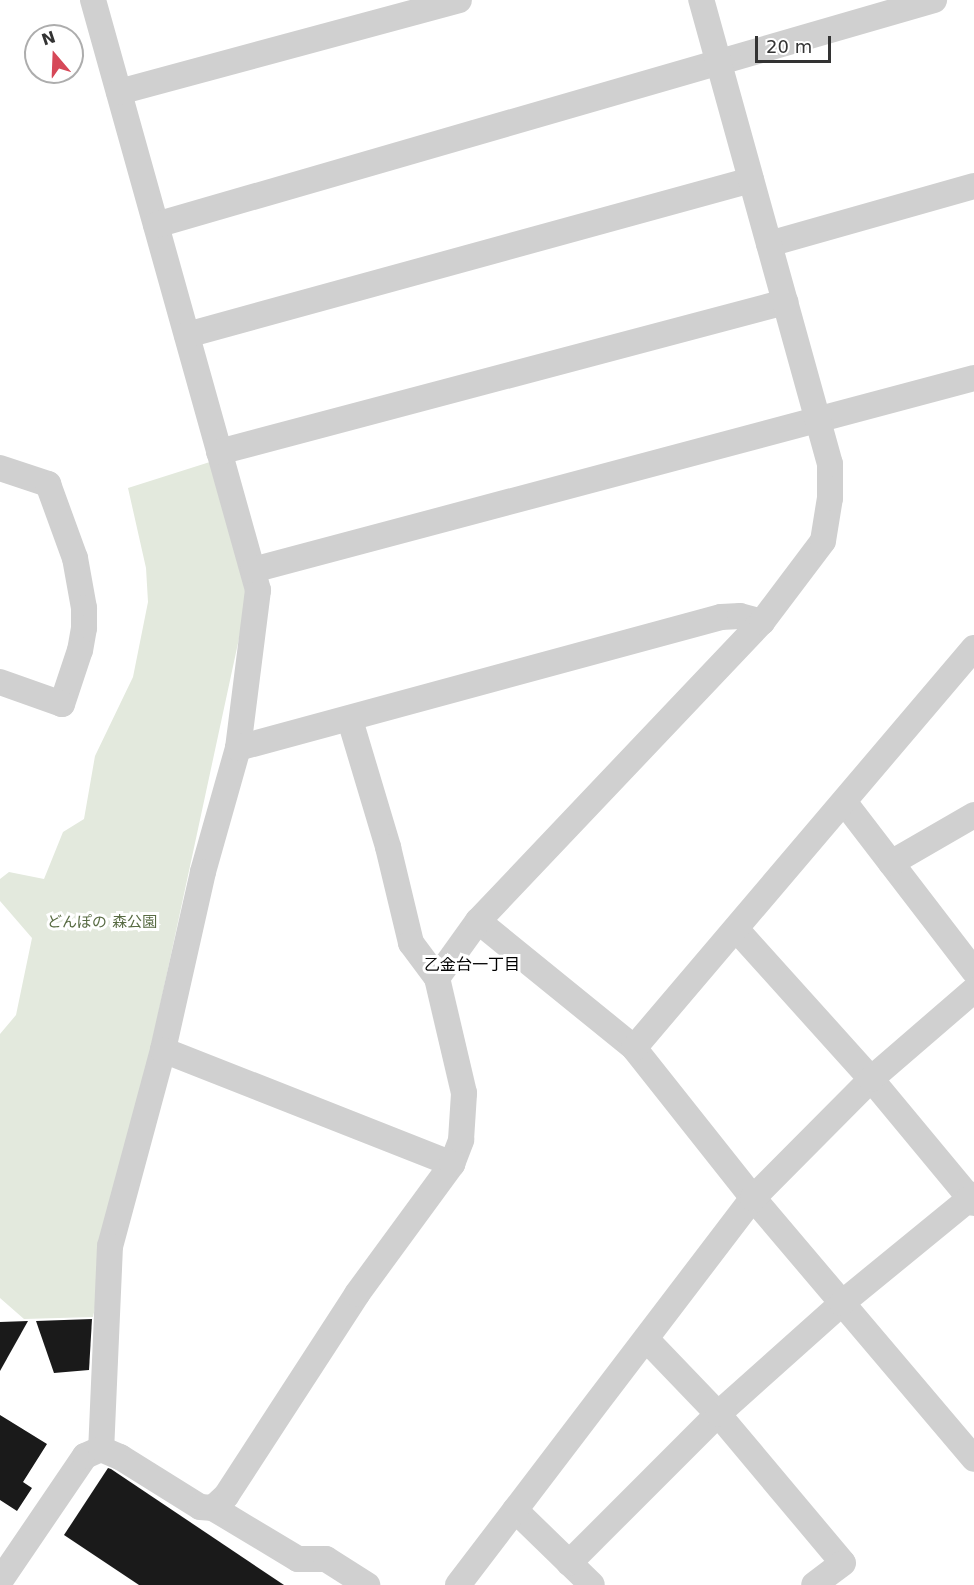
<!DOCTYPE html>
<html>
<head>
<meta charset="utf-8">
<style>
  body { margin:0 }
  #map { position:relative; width:974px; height:1585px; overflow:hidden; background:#fff; font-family:"DejaVu Sans","Noto Sans JP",sans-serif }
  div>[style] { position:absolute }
  .green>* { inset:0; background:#e3e9dd }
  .building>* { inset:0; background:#1a1a1a }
  .minor>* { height:26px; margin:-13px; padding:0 13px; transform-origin:13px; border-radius:13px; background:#d0d0d0 }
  span { translate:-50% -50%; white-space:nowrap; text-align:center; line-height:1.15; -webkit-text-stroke:6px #fff; paint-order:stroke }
  .park-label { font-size:15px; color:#586b43 }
  .neighbourhood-label { font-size:16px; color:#000 }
  .north { position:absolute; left:24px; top:24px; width:60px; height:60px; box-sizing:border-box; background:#fff; border:2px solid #adadad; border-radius:50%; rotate:341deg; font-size:16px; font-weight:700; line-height:24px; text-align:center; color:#333 }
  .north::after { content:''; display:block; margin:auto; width:21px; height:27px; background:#d64858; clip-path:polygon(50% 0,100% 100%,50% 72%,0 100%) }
  .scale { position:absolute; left:755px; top:36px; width:76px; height:27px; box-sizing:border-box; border:3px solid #333; border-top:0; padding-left:8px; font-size:18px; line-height:21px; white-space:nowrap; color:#333; -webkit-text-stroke:4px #fff; paint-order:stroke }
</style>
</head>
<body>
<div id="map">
  <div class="green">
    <div style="clip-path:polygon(213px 461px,244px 572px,246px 606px,93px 1317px,24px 1319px,0 1298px,0 1034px,16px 1015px,32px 938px,0 901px,0 879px,9px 872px,44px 879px,63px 832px,84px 819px,95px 756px,133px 677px,148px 602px,146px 568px,128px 488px)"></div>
  </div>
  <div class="building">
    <div style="clip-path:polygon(92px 1319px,89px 1370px,54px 1373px,36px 1321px)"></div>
    <div style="clip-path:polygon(28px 1321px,0 1371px,0 1322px)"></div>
    <div style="clip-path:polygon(0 1415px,47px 1444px,23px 1482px,32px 1488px,17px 1511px,0 1500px)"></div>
    <div style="clip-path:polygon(108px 1468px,111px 1469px,284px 1585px,139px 1585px,64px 1535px)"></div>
  </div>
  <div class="minor">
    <div style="left:93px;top:0;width:613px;rotate:74.38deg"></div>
    <div style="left:258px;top:590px;width:159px;rotate:97.2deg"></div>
    <div style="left:238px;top:748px;width:129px;rotate:105.8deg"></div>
    <div style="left:203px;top:872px;width:182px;rotate:102.7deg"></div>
    <div style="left:163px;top:1050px;width:203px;rotate:105.1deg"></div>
    <div style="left:110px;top:1246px;width:203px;rotate:92.5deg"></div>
    <div style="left:119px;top:92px;width:352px;rotate:-15.1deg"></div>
    <div style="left:156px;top:225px;width:810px;rotate:-16.13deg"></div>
    <div style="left:769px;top:244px;width:213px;rotate:-15.8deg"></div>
    <div style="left:187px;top:335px;width:585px;rotate:-15.37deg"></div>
    <div style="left:219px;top:452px;width:586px;rotate:-14.84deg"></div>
    <div style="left:0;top:468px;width:51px;rotate:18.4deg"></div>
    <div style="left:48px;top:484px;width:79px;rotate:70deg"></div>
    <div style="left:75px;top:558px;width:51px;rotate:79.8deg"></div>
    <div style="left:84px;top:608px;width:20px;rotate:90deg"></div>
    <div style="left:84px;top:628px;width:22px;rotate:100deg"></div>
    <div style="left:80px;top:650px;width:57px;rotate:108.4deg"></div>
    <div style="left:62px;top:704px;width:66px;rotate:-160.5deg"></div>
    <div style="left:253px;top:570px;width:746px;rotate:-14.91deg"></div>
    <div style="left:350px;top:720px;width:133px;rotate:73.3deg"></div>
    <div style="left:388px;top:847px;width:99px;rotate:76.5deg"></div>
    <div style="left:411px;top:943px;width:44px;rotate:53.4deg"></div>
    <div style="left:238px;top:748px;width:500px;rotate:-15.17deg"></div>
    <div style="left:721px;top:617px;width:19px;rotate:-3deg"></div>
    <div style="left:740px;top:616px;width:23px;rotate:15deg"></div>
    <div style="left:845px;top:803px;width:212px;rotate:52.5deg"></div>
    <div style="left:891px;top:863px;width:96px;rotate:-30deg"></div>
    <div style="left:478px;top:921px;width:201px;rotate:39.1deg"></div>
    <div style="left:634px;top:1048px;width:191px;rotate:51.6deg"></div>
    <div style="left:753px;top:1198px;width:342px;rotate:49.7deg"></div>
    <div style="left:736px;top:929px;width:202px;rotate:48deg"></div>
    <div style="left:871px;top:1079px;width:161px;rotate:50.3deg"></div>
    <div style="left:634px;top:1048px;width:525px;rotate:-49.64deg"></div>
    <div style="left:163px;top:1050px;width:311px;rotate:21.5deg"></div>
    <div style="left:646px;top:1339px;width:104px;rotate:46.2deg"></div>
    <div style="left:718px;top:1414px;width:194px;rotate:50deg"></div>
    <div style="left:843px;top:1563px;width:36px;rotate:143deg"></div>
    <div style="left:213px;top:1508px;width:18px;rotate:-43deg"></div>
    <div style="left:226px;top:1496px;width:241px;rotate:-57deg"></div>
    <div style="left:357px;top:1294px;width:161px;rotate:-53.8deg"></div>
    <div style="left:452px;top:1164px;width:26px;rotate:-69deg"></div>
    <div style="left:461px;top:1140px;width:47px;rotate:-86.3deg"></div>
    <div style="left:464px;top:1093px;width:118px;rotate:-103.2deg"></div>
    <div style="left:437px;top:978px;width:70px;rotate:-54.3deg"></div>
    <div style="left:478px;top:921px;width:412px;rotate:-46.5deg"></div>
    <div style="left:762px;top:622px;width:101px;rotate:-53deg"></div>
    <div style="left:823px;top:541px;width:44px;rotate:-80.8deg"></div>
    <div style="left:830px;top:498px;width:34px;rotate:-90deg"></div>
    <div style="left:830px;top:464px;width:482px;rotate:-105.5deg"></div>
    <div style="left:515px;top:1510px;width:107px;rotate:44.2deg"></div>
    <div style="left:569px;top:1563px;width:211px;rotate:-45deg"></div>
    <div style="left:718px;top:1414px;width:166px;rotate:-41.8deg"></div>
    <div style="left:842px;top:1303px;width:171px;rotate:-39.3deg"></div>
    <div style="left:0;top:1581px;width:151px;rotate:-55.8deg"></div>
    <div style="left:85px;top:1456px;width:17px;rotate:-24deg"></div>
    <div style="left:101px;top:1449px;width:21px;rotate:23deg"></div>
    <div style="left:120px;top:1457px;width:94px;rotate:32deg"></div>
    <div style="left:200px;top:1507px;width:13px;rotate:4deg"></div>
    <div style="left:213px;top:1508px;width:99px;rotate:31deg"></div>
    <div style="left:298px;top:1559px;width:28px"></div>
    <div style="left:326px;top:1559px;width:49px;rotate:32.4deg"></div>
    <div style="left:458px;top:1585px;width:487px;rotate:-52.7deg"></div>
    <div style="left:753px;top:1198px;width:168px;rotate:-45.2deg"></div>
    <div style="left:871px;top:1079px;width:136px;rotate:-40.8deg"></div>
  </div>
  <div class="park-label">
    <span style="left:102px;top:923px">どんぽの 森公園</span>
  </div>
  <div class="neighbourhood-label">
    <span style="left:472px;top:965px">乙金台一丁目</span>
  </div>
  <div class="north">N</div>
  <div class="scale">20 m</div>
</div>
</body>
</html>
